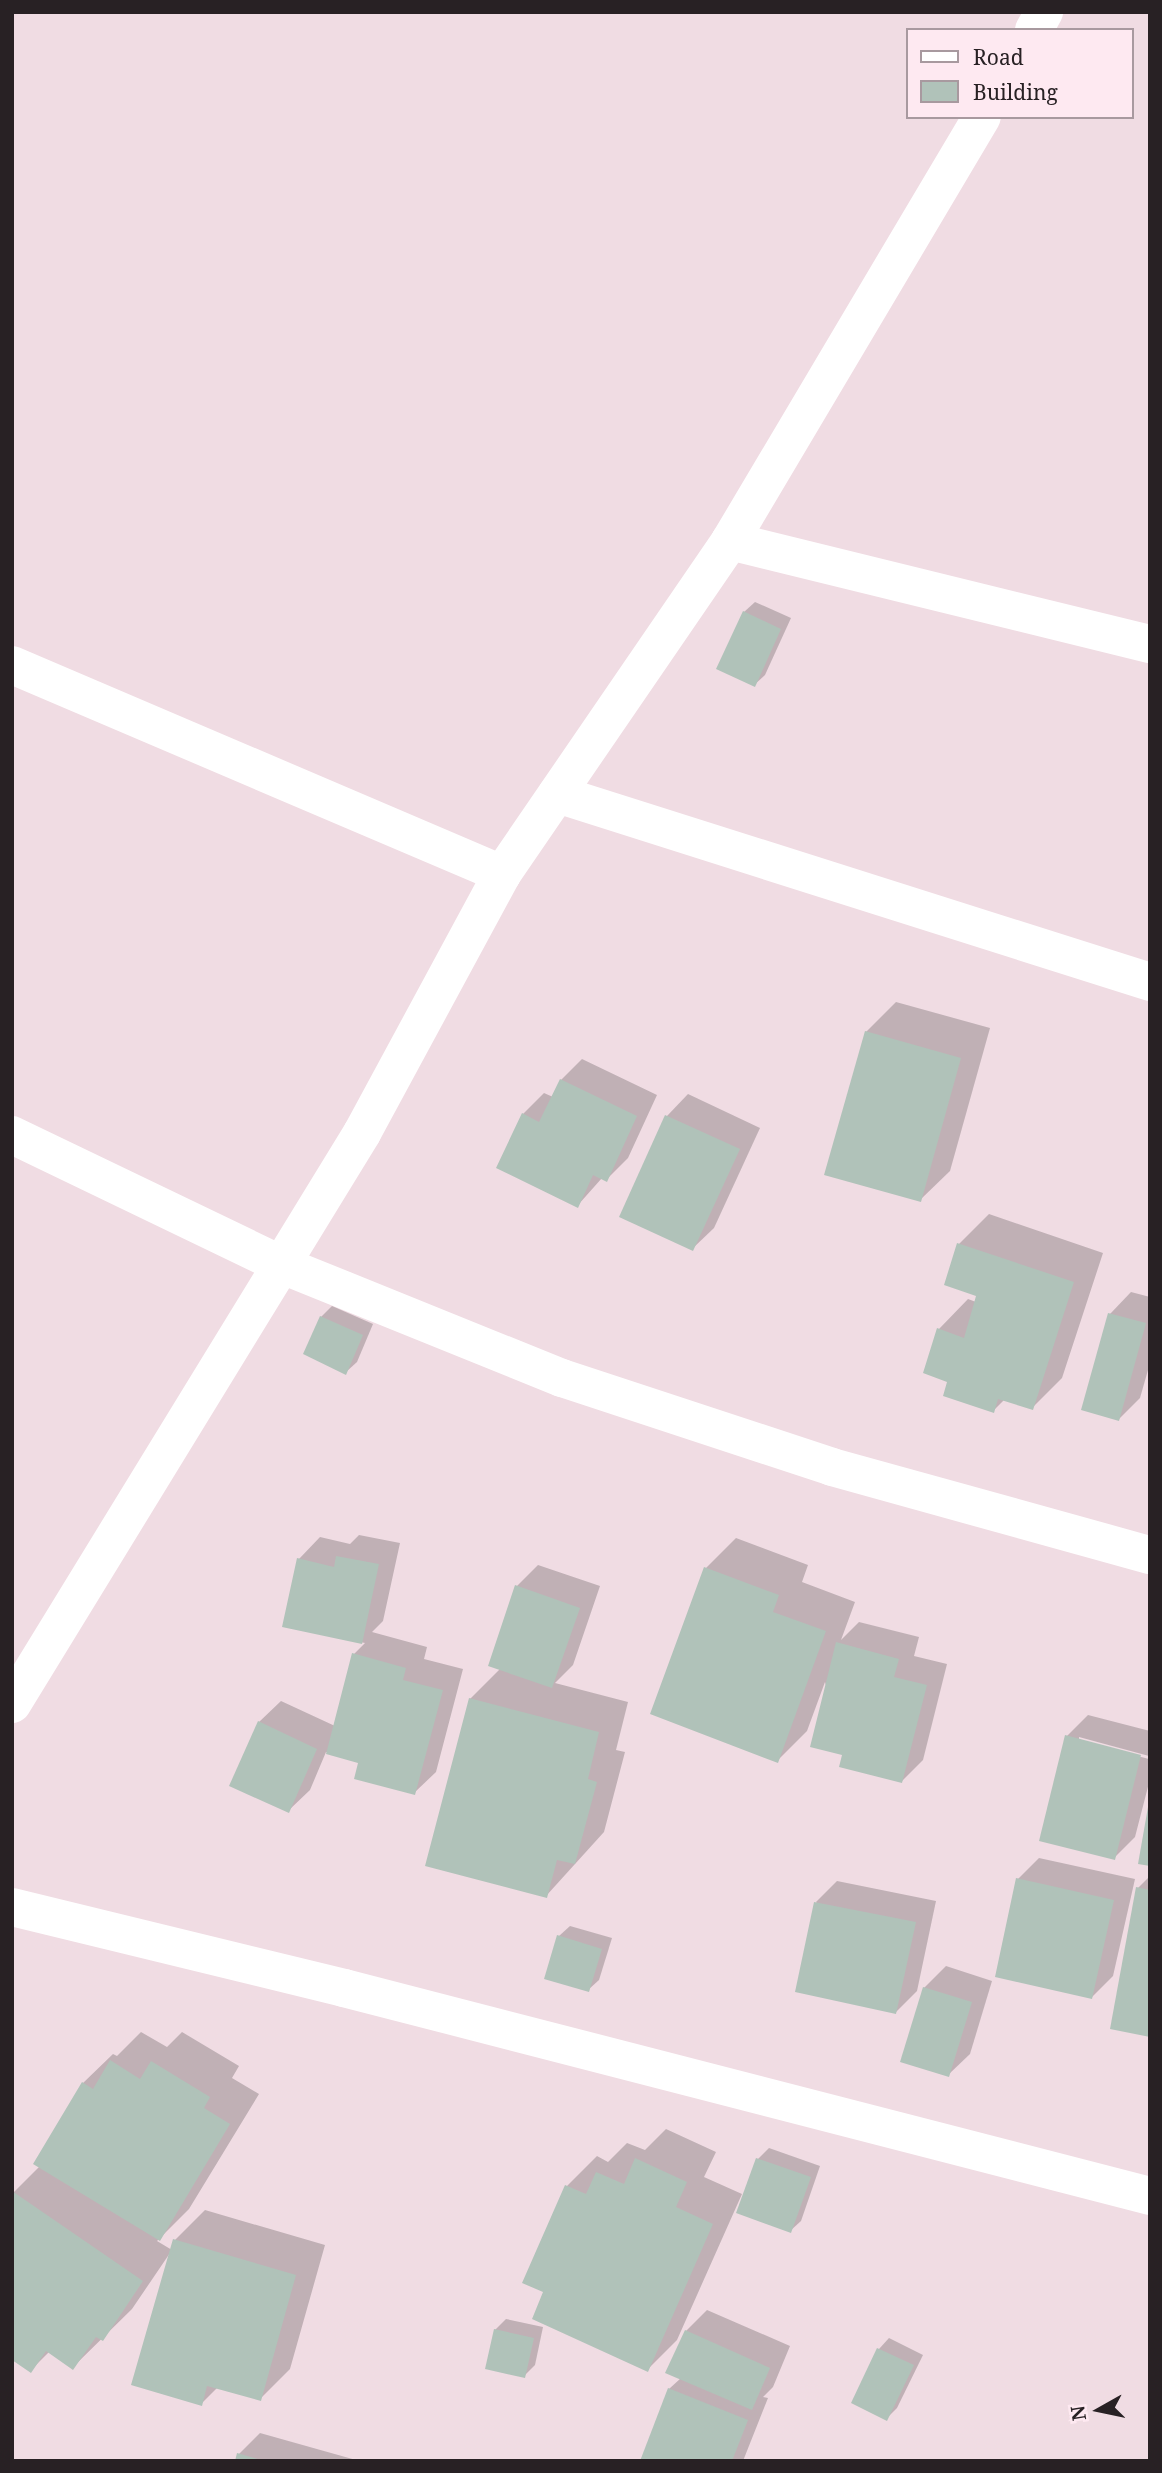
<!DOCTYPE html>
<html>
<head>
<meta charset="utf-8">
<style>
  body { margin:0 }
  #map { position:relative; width:1162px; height:2473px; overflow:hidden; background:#f0dce3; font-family:"Noto Serif",serif }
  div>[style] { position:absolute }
  .shadow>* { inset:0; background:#0003 }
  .building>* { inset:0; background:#b0c2b9 }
  .street>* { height:38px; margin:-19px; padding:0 19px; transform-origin:19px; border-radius:19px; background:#fff }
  span { translate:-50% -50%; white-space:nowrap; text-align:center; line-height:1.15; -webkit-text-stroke:5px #fee9f1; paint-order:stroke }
  .frame { position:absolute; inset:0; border:14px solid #282124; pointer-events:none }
  .legend { position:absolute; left:906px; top:28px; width:228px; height:91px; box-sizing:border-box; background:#fee9f1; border:2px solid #a8999f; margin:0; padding:9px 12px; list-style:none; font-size:21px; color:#282124 }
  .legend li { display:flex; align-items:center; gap:14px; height:35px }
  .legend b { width:35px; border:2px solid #a8999f }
  .north { position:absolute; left:1064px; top:2375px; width:70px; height:70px; -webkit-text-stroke:5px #fee9f1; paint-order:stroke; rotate:261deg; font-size:19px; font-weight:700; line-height:28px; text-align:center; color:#282124 }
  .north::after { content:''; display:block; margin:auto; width:24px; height:32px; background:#282124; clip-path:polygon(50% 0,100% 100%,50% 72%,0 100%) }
</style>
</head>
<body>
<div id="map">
  <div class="shadow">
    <div style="clip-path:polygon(755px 602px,791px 618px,765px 675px,754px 685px,744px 612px)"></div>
    <div style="clip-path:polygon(896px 1002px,990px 1028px,950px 1171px,920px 1200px,866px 1032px)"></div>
    <div style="clip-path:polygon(582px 1059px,657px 1095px,628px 1158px,606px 1180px,602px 1178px,578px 1205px,523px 1114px,544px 1093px,553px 1097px,561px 1080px)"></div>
    <div style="clip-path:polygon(688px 1094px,760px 1128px,714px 1228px,692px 1249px,621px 1216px,667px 1116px)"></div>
    <div style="clip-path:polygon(989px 1214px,1103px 1253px,1062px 1378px,1032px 1408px,1005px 1399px,993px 1411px,950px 1381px,939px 1329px,968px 1299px,976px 1302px,978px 1295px,959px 1244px)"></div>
    <div style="clip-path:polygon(1131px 1292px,1150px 1297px,1150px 1363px,1140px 1398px,1119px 1419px,1110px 1314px)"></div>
    <div style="clip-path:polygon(332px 1306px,373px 1324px,357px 1362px,346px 1372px,321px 1317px)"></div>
    <div style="clip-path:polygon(359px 1535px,400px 1543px,383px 1621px,372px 1632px,427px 1647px,424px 1659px,463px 1669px,436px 1772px,414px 1793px,360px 1761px,326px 1752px,310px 1790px,288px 1811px,259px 1722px,281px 1701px,335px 1726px,354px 1654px,365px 1643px,284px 1626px,299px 1559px,320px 1537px,350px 1544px)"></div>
    <div style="clip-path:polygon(736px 1538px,808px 1565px,802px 1582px,855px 1602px,841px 1640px,859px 1622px,919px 1637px,914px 1656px,947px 1664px,923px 1760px,902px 1781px,844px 1754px,825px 1682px,807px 1731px,777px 1761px,706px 1568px)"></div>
    <div style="clip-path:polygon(538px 1565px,600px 1586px,573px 1665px,555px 1683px,628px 1702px,616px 1750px,625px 1752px,604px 1832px,546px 1896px,470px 1699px,501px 1668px,517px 1586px)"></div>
    <div style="clip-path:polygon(evenodd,1088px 1715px,1150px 1731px,1150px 1779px,1135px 1837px,1114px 1858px,1067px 1736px,1088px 1715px,1079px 1737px,1149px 1756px,1149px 1759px,1079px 1741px,1079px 1737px)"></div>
    <div style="clip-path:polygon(1039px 1858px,1135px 1879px,1113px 1976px,1092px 1997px,1018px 1879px)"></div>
    <div style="clip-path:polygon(1150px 1876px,1150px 2035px,1138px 1888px)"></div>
    <div style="clip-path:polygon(837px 1881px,936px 1901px,917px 1991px,896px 2012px,816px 1902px)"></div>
    <div style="clip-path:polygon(570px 1926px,612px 1938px,599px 1980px,588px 1990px,559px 1936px)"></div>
    <div style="clip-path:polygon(946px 1966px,992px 1981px,970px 2054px,948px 2075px,924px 1988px)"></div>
    <div style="clip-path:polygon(141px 2032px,167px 2047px,182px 2032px,239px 2066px,232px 2078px,259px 2094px,189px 2209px,157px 2241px,172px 2250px,175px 2240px,205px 2210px,325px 2245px,290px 2369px,260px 2399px,218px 2387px,201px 2404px,170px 2253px,132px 2309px,72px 2368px,49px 2352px,30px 2371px,12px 2194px,40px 2166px,83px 2083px,113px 2054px,117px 2056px)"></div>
    <div style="clip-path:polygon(666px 2129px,716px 2152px,704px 2177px,742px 2194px,677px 2340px,647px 2370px,545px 2291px,567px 2186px,597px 2156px,608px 2162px,627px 2143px,645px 2150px)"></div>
    <div style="clip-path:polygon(769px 2148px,820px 2166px,801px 2221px,790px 2231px,758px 2159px)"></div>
    <div style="clip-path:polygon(707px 2310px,790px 2346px,773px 2387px,763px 2397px,768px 2398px,743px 2461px,641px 2461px,669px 2389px,681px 2378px,686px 2331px)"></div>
    <div style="clip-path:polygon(506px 2319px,543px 2327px,535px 2365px,524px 2376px,495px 2330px)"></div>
    <div style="clip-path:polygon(889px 2338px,923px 2355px,897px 2408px,886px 2419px,879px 2349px)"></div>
    <div style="clip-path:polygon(260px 2433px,356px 2460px,356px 2461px,237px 2461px,239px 2454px)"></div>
  </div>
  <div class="building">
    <div style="clip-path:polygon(743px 611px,781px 629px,755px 687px,716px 669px)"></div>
    <div style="clip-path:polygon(865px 1031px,961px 1058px,921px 1202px,824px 1175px)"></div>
    <div style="clip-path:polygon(560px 1079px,637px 1116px,607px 1182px,593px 1175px,578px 1208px,496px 1168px,522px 1113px,539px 1122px)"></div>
    <div style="clip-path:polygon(665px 1115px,740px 1149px,693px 1251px,619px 1217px)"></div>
    <div style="clip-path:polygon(957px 1243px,1074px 1282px,1033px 1410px,998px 1399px,994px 1413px,943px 1396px,947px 1382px,923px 1373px,937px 1328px,964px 1338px,976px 1296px,944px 1285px)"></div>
    <div style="clip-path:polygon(1108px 1313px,1146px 1323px,1119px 1421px,1081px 1410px)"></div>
    <div style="clip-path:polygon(320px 1316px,363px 1335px,346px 1375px,303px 1354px)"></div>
    <div style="clip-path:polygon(336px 1556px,379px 1564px,362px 1644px,282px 1627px,297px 1558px,334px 1567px)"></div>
    <div style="clip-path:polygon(704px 1567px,779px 1595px,773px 1612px,826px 1631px,778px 1763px,650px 1714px)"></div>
    <div style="clip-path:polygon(515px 1585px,580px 1608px,552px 1688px,488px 1666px)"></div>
    <div style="clip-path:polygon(836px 1642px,899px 1659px,894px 1677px,927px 1685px,902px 1783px,839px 1767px,842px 1755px,810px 1747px)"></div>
    <div style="clip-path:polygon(352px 1653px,406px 1668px,403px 1680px,443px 1690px,415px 1795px,354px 1779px,358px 1763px,326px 1754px)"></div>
    <div style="clip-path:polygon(469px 1698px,599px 1732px,588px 1779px,597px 1782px,575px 1864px,557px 1860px,547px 1898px,425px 1866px)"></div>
    <div style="clip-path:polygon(258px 1721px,317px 1749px,289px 1813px,229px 1786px)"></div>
    <div style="clip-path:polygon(1065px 1735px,1141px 1755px,1115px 1860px,1039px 1841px)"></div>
    <div style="clip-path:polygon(1148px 1807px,1150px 1808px,1150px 1866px,1138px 1864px)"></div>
    <div style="clip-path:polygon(1016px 1878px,1114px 1900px,1092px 1999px,995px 1977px)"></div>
    <div style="clip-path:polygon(1136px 1887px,1150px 1890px,1150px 2037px,1110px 2029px)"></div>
    <div style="clip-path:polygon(814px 1902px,916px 1922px,896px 2014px,795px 1992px)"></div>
    <div style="clip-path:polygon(557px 1935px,602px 1949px,589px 1992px,544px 1979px)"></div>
    <div style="clip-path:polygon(923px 1987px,972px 2002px,949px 2077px,900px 2062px)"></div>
    <div style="clip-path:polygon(110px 2060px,140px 2079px,151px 2061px,210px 2097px,204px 2108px,230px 2124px,160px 2241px,33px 2164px,82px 2082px,93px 2089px)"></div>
    <div style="clip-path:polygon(635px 2158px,687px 2182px,676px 2207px,713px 2224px,648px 2372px,532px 2319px,543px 2292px,522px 2283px,565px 2185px,586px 2194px,596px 2172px,624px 2184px)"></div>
    <div style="clip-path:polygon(756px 2158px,811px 2177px,791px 2233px,736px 2213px)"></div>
    <div style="clip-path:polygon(12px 2191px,143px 2281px,103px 2341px,96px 2337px,73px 2370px,46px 2351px,31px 2373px,12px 2360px)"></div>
    <div style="clip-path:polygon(173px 2239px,296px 2275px,261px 2401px,207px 2386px,202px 2406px,131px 2385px)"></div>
    <div style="clip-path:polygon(494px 2329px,534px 2338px,525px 2378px,485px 2369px)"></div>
    <div style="clip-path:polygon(685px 2330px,770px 2368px,752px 2410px,665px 2373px)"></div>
    <div style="clip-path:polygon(877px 2348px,914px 2365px,887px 2421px,851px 2403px)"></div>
    <div style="clip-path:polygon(668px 2388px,748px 2420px,732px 2461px,640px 2461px)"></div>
    <div style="clip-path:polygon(237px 2453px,261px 2460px,261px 2461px,235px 2461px)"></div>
  </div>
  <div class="street">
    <div style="left:1034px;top:30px;width:21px;rotate:-61deg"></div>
    <div style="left:730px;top:541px;width:432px;rotate:13.8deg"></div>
    <div style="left:12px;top:665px;width:533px;rotate:23.1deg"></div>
    <div style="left:557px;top:794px;width:622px;rotate:17.59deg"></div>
    <div style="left:12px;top:1135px;width:300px;rotate:25.7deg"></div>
    <div style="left:282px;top:1265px;width:302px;rotate:22deg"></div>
    <div style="left:562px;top:1378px;width:284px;rotate:18.2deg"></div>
    <div style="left:832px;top:1467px;width:330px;rotate:15.5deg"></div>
    <div style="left:12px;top:1704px;width:670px;rotate:-58.49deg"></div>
    <div style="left:362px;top:1133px;width:294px;rotate:-61.6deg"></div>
    <div style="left:502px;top:874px;width:404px;rotate:-55.6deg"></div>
    <div style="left:730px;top:541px;width:493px;rotate:-59.3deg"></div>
    <div style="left:12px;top:1907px;width:342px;rotate:13.7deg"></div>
    <div style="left:344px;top:1988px;width:832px;rotate:14.47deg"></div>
  </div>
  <div class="frame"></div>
  <ul class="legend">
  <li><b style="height:9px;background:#fff"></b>Road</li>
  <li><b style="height:19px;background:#b0c2b9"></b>Building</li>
  </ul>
  <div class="north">N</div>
</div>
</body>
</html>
